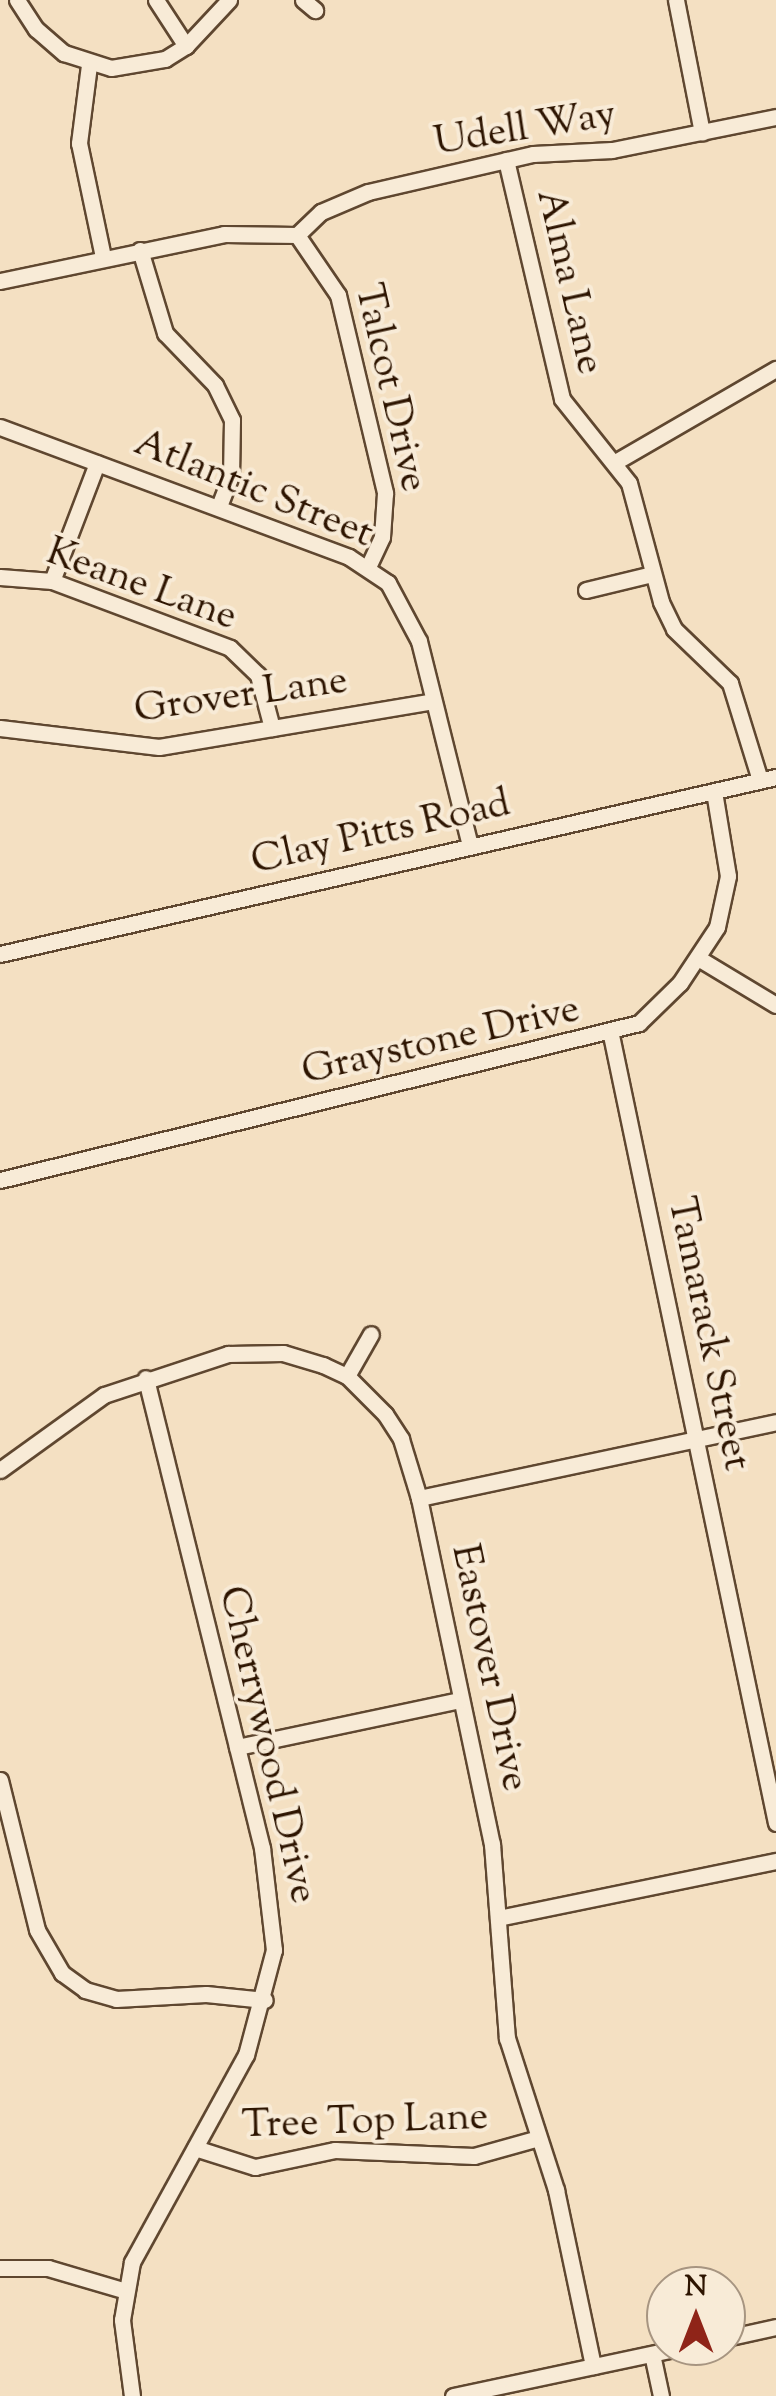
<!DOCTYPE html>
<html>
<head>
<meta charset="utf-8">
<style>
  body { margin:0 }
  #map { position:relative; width:776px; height:2396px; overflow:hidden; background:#f4e0c2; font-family:"Sorts Mill Goudy",serif }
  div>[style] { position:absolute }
  .roads { filter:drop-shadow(2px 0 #5f4730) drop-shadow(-2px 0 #5f4730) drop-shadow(0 2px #5f4730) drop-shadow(0 -2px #5f4730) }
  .minor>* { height:15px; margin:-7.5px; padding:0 7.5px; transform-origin:7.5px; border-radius:7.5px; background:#f8ebd7 }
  span { translate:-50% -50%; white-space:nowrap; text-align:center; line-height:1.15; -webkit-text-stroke:8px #f8ebd7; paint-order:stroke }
  .street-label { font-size:40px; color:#2d1400 }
  .north { position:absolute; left:646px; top:2266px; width:100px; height:100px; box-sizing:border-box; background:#f8ebd7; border:2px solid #a79581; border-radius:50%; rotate:0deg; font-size:28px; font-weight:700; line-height:40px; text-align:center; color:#2d1400 }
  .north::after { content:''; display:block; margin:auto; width:35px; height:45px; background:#8f2418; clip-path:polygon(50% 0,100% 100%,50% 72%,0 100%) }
</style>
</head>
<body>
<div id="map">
  <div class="roads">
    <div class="minor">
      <div style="left:17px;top:0;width:35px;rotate:57deg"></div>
      <div style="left:36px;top:29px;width:37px;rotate:41deg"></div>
      <div style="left:64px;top:53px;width:49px;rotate:17.7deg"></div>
      <div style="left:111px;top:68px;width:55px;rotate:-9.5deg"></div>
      <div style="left:165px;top:59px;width:25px;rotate:-32deg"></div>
      <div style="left:186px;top:46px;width:63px;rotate:-46.9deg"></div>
      <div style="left:156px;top:0;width:55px;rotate:56.9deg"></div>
      <div style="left:303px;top:0;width:16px;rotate:40deg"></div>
      <div style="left:676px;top:0;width:135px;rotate:78.9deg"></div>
      <div style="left:89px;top:65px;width:79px;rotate:97.3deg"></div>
      <div style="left:79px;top:143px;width:116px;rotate:78.1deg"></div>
      <div style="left:506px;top:160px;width:245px;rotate:76.8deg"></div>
      <div style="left:562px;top:399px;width:107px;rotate:51.4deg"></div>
      <div style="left:629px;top:483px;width:123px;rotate:74.9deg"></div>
      <div style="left:661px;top:602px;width:30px;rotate:64deg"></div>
      <div style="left:674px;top:629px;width:78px;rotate:44deg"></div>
      <div style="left:730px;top:683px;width:102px;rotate:72.8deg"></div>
      <div style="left:297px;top:235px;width:33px;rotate:-44deg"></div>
      <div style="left:321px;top:212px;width:51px;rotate:-23.1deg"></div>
      <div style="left:368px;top:192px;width:169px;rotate:-13deg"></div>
      <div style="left:533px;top:154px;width:79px;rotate:-2.9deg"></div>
      <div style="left:612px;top:150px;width:167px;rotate:-11.4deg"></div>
      <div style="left:140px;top:250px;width:87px;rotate:73.2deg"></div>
      <div style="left:165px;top:333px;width:72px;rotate:46.1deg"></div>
      <div style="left:215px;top:385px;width:39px;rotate:64deg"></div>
      <div style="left:232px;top:420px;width:55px;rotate:91deg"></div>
      <div style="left:231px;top:475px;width:34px;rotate:111deg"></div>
      <div style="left:0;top:281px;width:229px;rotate:-11.8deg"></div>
      <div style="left:224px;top:234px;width:73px;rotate:0.8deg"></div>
      <div style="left:297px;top:235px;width:73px;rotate:55.7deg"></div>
      <div style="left:338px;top:295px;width:204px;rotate:76.6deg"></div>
      <div style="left:385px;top:493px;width:44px;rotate:93.9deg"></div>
      <div style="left:382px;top:537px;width:33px;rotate:115deg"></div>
      <div style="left:0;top:427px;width:372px;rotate:20.4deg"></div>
      <div style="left:349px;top:557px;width:47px;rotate:33.7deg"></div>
      <div style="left:388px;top:583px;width:66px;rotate:61.9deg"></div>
      <div style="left:419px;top:641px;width:211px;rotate:76deg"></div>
      <div style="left:617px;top:461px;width:184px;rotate:-30.1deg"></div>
      <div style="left:0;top:577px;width:52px;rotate:4.4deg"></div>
      <div style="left:52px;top:581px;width:190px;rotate:20.6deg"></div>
      <div style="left:230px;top:648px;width:39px;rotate:44deg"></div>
      <div style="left:258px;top:675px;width:55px;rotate:75.2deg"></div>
      <div style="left:52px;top:581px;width:126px;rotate:-69.1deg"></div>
      <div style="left:586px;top:590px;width:68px;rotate:-13.6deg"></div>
      <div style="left:0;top:728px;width:160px;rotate:6.8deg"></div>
      <div style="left:159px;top:747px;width:278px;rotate:-9.5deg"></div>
      <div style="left:0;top:954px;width:796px;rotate:-12.85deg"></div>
      <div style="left:698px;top:958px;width:91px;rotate:31.1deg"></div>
      <div style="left:611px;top:1035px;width:805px;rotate:78.17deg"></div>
      <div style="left:0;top:1180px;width:658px;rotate:-13.8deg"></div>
      <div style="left:639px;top:1023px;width:57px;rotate:-44.3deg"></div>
      <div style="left:680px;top:983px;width:67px;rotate:-56.5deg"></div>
      <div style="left:717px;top:927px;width:52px;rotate:-77.8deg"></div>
      <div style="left:728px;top:876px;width:86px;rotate:-99.4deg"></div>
      <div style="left:347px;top:1376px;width:48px;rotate:-60.3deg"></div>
      <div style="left:0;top:1470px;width:128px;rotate:-35.8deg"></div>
      <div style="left:104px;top:1395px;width:131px;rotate:-18.3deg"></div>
      <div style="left:228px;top:1354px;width:55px;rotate:-1deg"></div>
      <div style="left:283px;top:1353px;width:42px;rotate:16.7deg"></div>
      <div style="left:323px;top:1365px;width:26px;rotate:25deg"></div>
      <div style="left:347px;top:1376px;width:54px;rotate:45deg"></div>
      <div style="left:385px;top:1414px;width:30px;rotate:57deg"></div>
      <div style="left:401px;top:1439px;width:62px;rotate:73deg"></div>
      <div style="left:419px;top:1498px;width:354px;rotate:78.1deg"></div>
      <div style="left:492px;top:1844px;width:195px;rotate:85.6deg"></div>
      <div style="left:507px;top:2038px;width:160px;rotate:72.1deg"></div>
      <div style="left:556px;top:2190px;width:180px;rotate:78.1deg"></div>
      <div style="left:419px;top:1498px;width:365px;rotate:-12deg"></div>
      <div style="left:237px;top:1747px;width:228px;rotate:-11.9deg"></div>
      <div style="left:0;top:1780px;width:154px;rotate:76.1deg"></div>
      <div style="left:37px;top:1930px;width:50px;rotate:59.8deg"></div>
      <div style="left:62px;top:1973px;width:29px;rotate:36deg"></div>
      <div style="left:85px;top:1990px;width:32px;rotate:16deg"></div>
      <div style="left:116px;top:1999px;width:90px;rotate:-3.2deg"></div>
      <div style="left:206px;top:1994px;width:59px;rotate:5.8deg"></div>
      <div style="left:503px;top:1917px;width:279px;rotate:-11.6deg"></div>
      <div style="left:195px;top:2148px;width:63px;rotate:17.6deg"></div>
      <div style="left:255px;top:2167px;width:82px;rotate:-12deg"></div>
      <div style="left:335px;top:2150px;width:139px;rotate:2.5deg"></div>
      <div style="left:474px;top:2156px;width:67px;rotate:-15.5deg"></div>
      <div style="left:0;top:2268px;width:48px"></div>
      <div style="left:48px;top:2268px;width:81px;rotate:16.4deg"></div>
      <div style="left:726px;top:2338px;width:51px;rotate:-12.4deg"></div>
      <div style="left:652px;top:2354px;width:43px;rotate:77.9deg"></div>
      <div style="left:132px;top:2396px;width:77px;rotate:-97.5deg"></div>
      <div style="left:122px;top:2320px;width:59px;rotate:-80.2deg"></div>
      <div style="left:132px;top:2262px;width:236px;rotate:-61.2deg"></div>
      <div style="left:246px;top:2055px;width:109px;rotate:-75.1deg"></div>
      <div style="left:274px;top:1950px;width:103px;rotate:-96.7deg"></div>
      <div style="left:262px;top:1848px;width:484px;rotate:-103.9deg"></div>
      <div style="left:453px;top:2396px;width:241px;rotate:-12deg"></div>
    </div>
  </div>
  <div class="street-label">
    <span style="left:525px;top:130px;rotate:-9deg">Udell Way</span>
    <span style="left:568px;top:282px;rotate:77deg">Alma Lane</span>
    <span style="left:389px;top:388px;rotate:77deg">Talcot Drive</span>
    <span style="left:253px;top:490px;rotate:22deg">Atlantic Street</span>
    <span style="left:141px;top:586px;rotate:20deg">Keane Lane</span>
    <span style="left:241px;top:697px;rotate:-8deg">Grover Lane</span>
    <span style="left:381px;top:834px;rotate:-13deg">Clay Pitts Road</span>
    <span style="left:441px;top:1042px;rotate:-13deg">Graystone Drive</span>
    <span style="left:707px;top:1334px;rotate:78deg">Tamarack Street</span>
    <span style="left:488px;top:1668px;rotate:78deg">Eastover Drive</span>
    <span style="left:266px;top:1745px;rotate:77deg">Cherrywood Drive</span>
    <span style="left:365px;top:2123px;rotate:-2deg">Tree Top Lane</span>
  </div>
  <div class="north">N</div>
</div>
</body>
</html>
